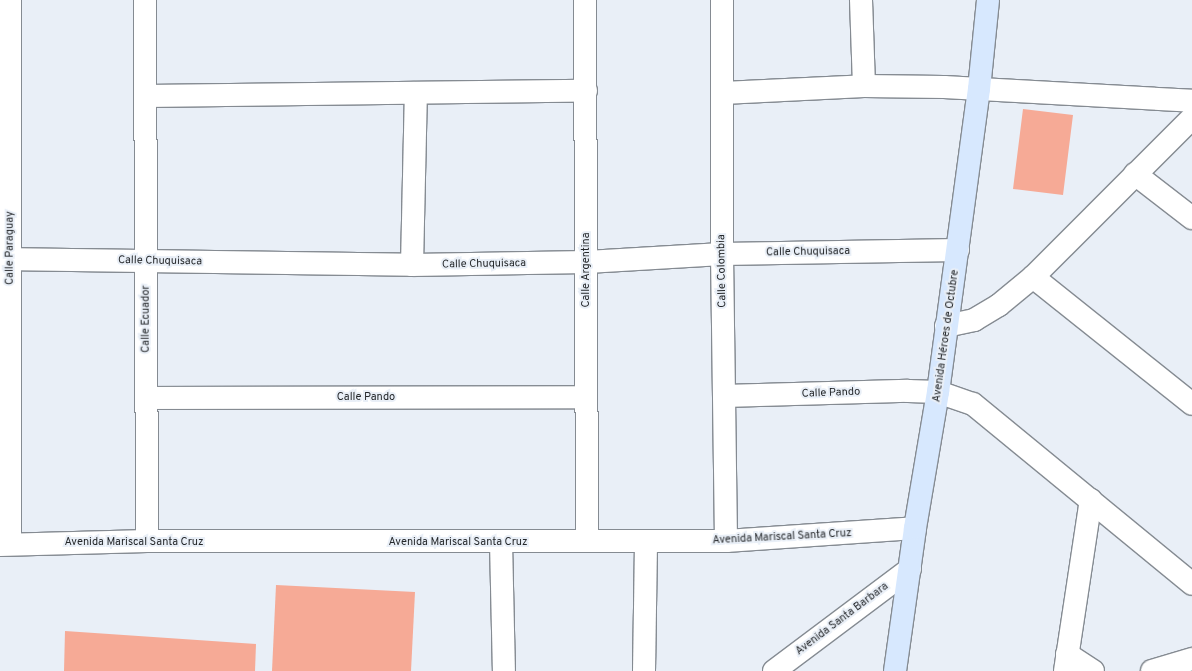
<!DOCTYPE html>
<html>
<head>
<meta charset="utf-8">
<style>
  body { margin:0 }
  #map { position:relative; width:1192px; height:671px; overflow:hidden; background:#e9eff7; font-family:Overpass,sans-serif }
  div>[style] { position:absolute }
  .green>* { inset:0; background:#f6aa96 }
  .roads { filter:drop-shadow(1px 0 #858b92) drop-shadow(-1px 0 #858b92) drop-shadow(0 1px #858b92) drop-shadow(0 -1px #858b92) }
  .street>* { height:22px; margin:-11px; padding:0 11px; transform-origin:11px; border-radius:11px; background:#fff }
  .secondary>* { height:22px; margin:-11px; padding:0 11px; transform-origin:11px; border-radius:11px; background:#d7e8fe }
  span { translate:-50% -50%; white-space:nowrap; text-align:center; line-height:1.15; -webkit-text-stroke:4px #e9eff7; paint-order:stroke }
  .street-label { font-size:11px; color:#25282b }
</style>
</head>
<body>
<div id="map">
  <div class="green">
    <div style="clip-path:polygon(1023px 109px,1073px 115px,1063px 195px,1013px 189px)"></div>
    <div style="clip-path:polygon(276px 585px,415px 592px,411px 671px,272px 671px)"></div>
    <div style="clip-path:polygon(65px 631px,256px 644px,255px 671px,64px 671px)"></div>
  </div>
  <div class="roads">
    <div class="street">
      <div style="left:10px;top:0;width:544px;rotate:90deg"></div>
      <div style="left:145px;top:0;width:541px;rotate:89.79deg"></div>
      <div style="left:585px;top:0;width:541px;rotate:89.79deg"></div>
      <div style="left:722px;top:0;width:254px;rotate:90deg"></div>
      <div style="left:722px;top:254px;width:287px;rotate:89.2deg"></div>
      <div style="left:861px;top:0;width:86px;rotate:88deg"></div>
      <div style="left:723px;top:93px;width:141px;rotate:-2.8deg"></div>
      <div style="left:864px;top:86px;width:80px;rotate:0.7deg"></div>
      <div style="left:944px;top:87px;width:248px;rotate:3.2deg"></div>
      <div style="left:146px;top:96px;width:440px;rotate:-0.7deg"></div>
      <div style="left:1135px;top:174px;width:72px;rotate:37.7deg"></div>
      <div style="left:0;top:259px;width:412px;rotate:0.8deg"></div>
      <div style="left:412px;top:265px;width:175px;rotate:-1deg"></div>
      <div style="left:587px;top:262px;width:135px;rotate:-3.4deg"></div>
      <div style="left:722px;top:254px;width:236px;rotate:-1deg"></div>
      <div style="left:412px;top:265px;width:172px;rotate:-88.7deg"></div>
      <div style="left:1033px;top:277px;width:203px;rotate:38.6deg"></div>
      <div style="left:946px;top:326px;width:29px;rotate:-12deg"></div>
      <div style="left:974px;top:320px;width:29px;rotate:-31deg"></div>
      <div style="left:999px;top:305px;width:44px;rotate:-39.5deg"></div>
      <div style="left:1033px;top:277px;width:225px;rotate:-45deg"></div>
      <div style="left:724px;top:396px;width:184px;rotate:-1.6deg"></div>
      <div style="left:908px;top:391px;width:30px;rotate:2deg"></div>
      <div style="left:938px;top:392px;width:37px;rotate:19deg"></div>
      <div style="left:973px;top:404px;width:283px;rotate:39.4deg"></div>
      <div style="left:146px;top:398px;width:440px;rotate:-0.1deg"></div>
      <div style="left:501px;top:542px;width:129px;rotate:88.7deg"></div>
      <div style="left:0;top:545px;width:147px;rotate:-1.6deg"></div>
      <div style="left:147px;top:541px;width:579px"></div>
      <div style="left:726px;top:541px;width:189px;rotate:-3.9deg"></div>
      <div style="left:1067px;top:654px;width:31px;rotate:33deg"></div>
      <div style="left:644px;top:671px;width:129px;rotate:-89.1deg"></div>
      <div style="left:774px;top:671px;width:170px;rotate:-36.9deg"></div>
      <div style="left:1065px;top:671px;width:173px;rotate:-81.4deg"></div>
      <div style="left:1152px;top:671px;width:42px;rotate:-16.7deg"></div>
    </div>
    <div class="secondary">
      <div style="left:895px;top:671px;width:144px;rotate:-82deg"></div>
      <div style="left:915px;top:528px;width:138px;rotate:-80.4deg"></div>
      <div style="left:938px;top:392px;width:306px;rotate:-82.3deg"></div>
      <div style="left:979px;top:89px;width:89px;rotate:-84.2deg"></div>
    </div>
  </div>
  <div class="street-label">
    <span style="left:10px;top:248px;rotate:-90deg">Calle Paraguay</span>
    <span style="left:808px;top:252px;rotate:-1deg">Calle Chuquisaca</span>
    <span style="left:160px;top:261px;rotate:1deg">Calle Chuquisaca</span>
    <span style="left:484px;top:264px;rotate:-1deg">Calle Chuquisaca</span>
    <span style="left:586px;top:270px;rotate:-90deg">Calle Argentina</span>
    <span style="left:722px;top:271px;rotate:-91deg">Calle Colombia</span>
    <span style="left:146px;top:319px;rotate:-90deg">Calle Ecuador</span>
    <span style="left:946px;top:336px;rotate:-82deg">Avenida Héroes de Octubre</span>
    <span style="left:831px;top:393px;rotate:-2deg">Calle Pando</span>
    <span style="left:366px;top:397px">Calle Pando</span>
    <span style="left:782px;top:537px;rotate:-3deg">Avenida Mariscal Santa Cruz</span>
    <span style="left:134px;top:542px">Avenida Mariscal Santa Cruz</span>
    <span style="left:458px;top:542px">Avenida Mariscal Santa Cruz</span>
    <span style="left:842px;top:619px;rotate:-37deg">Avenida Santa Barbara</span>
  </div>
</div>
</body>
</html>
